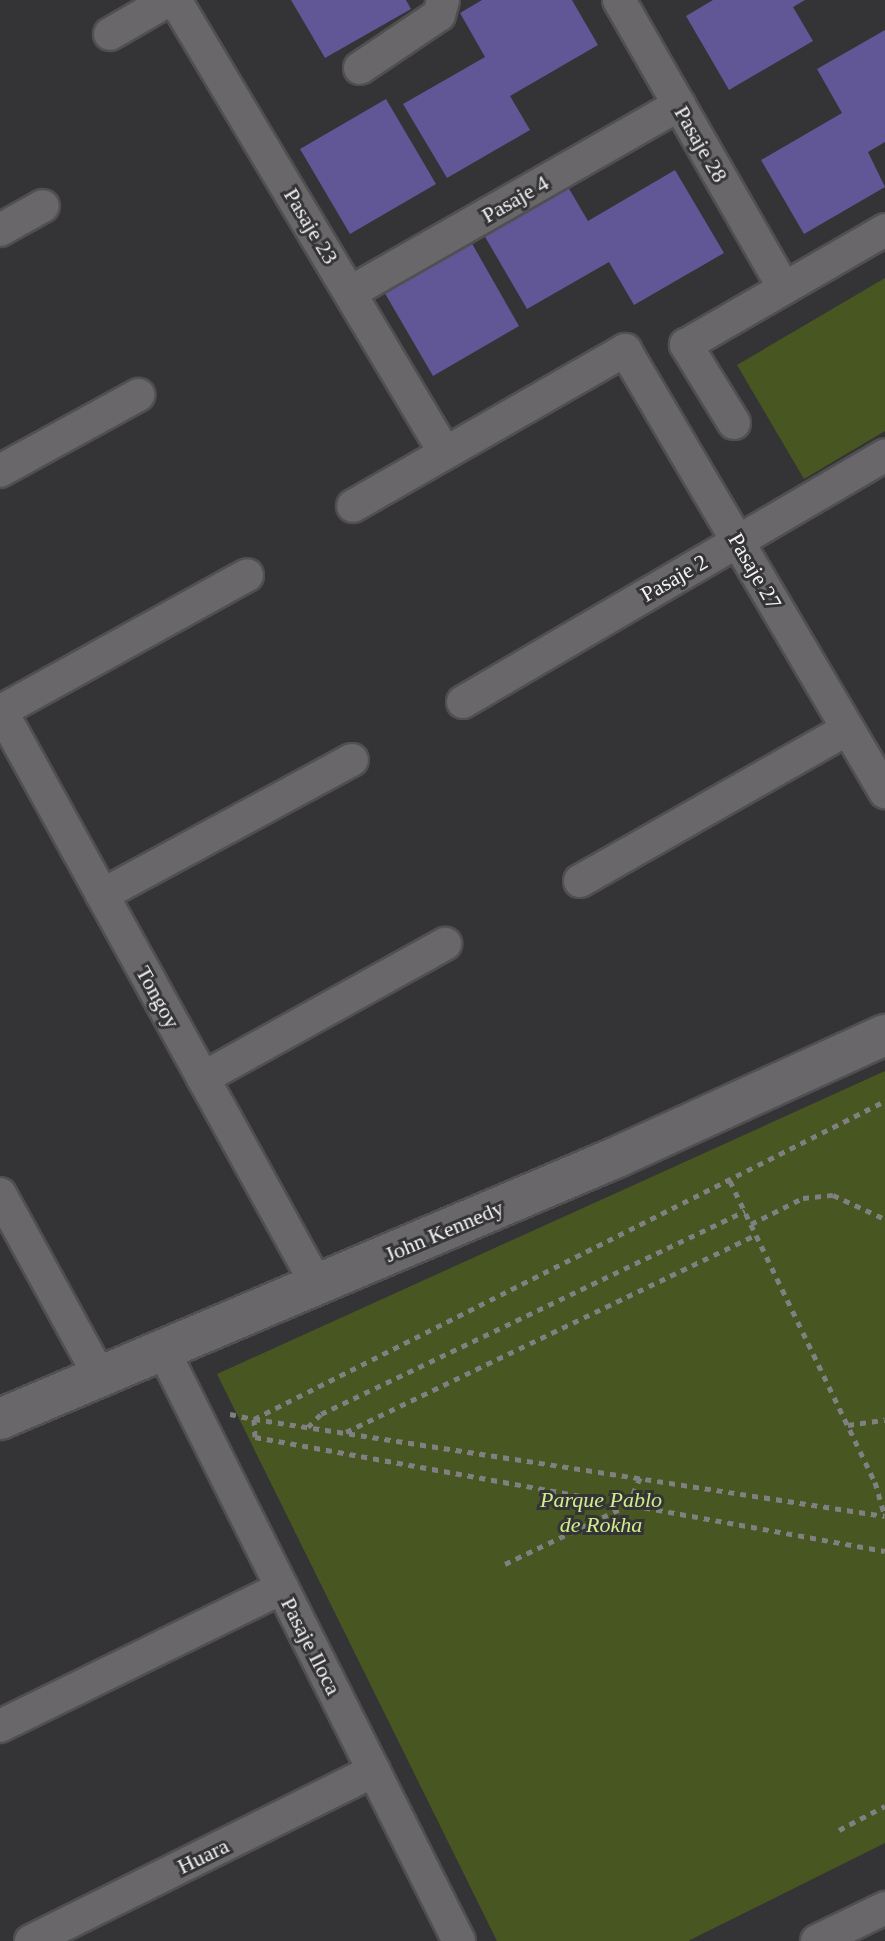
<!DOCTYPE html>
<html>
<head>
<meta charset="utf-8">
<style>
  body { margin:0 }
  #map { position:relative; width:885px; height:1941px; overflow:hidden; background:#343335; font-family:Georgia,serif }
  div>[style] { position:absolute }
  .green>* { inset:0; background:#485622 }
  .building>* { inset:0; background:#615696 }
  .path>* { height:5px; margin-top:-2.5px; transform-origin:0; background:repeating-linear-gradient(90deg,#807f81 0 6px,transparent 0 12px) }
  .roads { filter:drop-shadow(2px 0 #504f51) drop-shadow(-2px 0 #504f51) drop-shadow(0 2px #504f51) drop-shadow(0 -2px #504f51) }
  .minor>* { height:32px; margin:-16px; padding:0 16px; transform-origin:16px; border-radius:16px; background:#69676a }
  .tertiary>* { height:40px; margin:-20px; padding:0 20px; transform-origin:20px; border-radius:20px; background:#69676a }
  span { translate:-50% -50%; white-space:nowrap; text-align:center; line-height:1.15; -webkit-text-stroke:6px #343335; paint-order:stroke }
  .street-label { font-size:22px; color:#f3f2f4 }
  .park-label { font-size:22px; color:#d0ed89; font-style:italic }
</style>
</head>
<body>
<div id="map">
  <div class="green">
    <div style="clip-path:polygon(885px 278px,885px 431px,804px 479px,737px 365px)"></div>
    <div style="clip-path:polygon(885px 1071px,885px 1843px,688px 1941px,497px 1941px,217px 1374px)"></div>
  </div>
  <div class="building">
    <div style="clip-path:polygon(291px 0,406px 0,411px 9px,325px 58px)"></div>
    <div style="clip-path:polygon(482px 0,572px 0,598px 45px,510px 96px,530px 130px,447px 178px,403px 104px,485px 57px,460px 13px)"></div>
    <div style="clip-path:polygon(713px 0,805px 0,793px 7px,813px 41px,729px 90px,686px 16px)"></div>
    <div style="clip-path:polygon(885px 30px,885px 142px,868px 152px,885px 187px,804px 234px,761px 160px,842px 113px,817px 69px)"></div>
    <div style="clip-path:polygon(386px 99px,436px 184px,350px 234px,300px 149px)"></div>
    <div style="clip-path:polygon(675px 170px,724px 253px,634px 305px,609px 262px,527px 309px,484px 235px,568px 187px,588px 221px)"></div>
    <div style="clip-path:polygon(470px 240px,519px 326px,433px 376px,383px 290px)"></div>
  </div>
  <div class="path">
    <div style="left:730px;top:1181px;width:334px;rotate:64.3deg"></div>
    <div style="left:875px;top:1482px;width:35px;rotate:74deg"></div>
    <div style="left:751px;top:1224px;width:58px;rotate:-26.6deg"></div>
    <div style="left:803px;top:1198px;width:30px;rotate:-6deg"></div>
    <div style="left:833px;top:1195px;width:57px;rotate:24.8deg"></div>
    <div style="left:230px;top:1414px;width:25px;rotate:12deg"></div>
    <div style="left:254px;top:1419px;width:18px;rotate:87deg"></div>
    <div style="left:255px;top:1437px;width:640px;rotate:10.26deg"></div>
    <div style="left:254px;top:1419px;width:707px;rotate:-26.75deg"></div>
    <div style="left:254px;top:1419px;width:638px;rotate:8.74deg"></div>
    <div style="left:848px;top:1425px;width:37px;rotate:-8deg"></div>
    <div style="left:308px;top:1427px;width:18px;rotate:-45deg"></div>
    <div style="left:321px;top:1414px;width:470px;rotate:-25.6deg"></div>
    <div style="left:346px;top:1432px;width:455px;rotate:-25.7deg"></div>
    <div style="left:505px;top:1564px;width:136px;rotate:-25.6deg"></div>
    <div style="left:628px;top:1505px;width:30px;rotate:-66deg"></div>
    <div style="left:839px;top:1830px;width:52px;rotate:-27.6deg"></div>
  </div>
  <div class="roads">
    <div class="minor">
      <div style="left:175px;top:0;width:527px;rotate:59.2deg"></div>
      <div style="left:619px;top:0;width:332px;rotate:60.2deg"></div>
      <div style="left:110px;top:34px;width:68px;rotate:-30deg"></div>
      <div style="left:360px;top:68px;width:95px;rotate:-33.9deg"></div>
      <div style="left:439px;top:15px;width:16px;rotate:-75deg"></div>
      <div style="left:0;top:230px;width:49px;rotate:-29.2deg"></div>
      <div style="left:351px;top:292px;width:378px;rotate:-29.7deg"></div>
      <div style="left:734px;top:423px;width:92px;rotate:-121.6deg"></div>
      <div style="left:686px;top:345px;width:230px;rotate:-30deg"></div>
      <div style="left:0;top:471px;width:158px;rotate:-28.8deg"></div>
      <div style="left:353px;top:506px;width:314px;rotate:-29.8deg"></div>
      <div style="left:625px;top:350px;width:513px;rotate:59.53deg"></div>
      <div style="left:463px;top:702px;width:489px;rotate:-30.3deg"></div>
      <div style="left:0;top:709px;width:657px;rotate:61.17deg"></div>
      <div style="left:1px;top:711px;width:281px;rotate:-28.9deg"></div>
      <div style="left:580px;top:881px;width:308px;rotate:-29.6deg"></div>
      <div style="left:102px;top:895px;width:284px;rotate:-28.4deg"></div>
      <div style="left:203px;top:1078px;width:277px;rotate:-29deg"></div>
      <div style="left:0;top:1194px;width:209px;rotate:61.3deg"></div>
      <div style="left:163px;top:1350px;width:661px;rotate:63.4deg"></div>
      <div style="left:0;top:1726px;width:314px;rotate:-26.1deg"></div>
      <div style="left:31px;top:1941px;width:383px;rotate:-26.4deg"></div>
      <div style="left:817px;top:1941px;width:76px;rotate:-25.9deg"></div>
    </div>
    <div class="tertiary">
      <div style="left:0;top:1419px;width:668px;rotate:-23deg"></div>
      <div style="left:615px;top:1158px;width:297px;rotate:-24.5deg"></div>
    </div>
  </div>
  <div class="street-label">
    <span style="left:701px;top:144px;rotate:60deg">Pasaje 28</span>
    <span style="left:515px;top:199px;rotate:-30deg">Pasaje 4</span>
    <span style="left:311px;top:226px;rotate:59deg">Pasaje 23</span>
    <span style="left:755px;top:571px;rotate:60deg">Pasaje 27</span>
    <span style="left:674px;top:578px;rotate:-30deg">Pasaje 2</span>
    <span style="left:158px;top:997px;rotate:61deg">Tongoy</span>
    <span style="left:444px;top:1231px;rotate:-23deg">John Kennedy</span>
    <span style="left:311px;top:1646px;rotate:63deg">Pasaje Iloca</span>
    <span style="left:203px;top:1856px;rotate:-26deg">Huara</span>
  </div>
  <div class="park-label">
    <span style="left:601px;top:1512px">Parque Pablo<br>de Rokha</span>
  </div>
</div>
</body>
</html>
